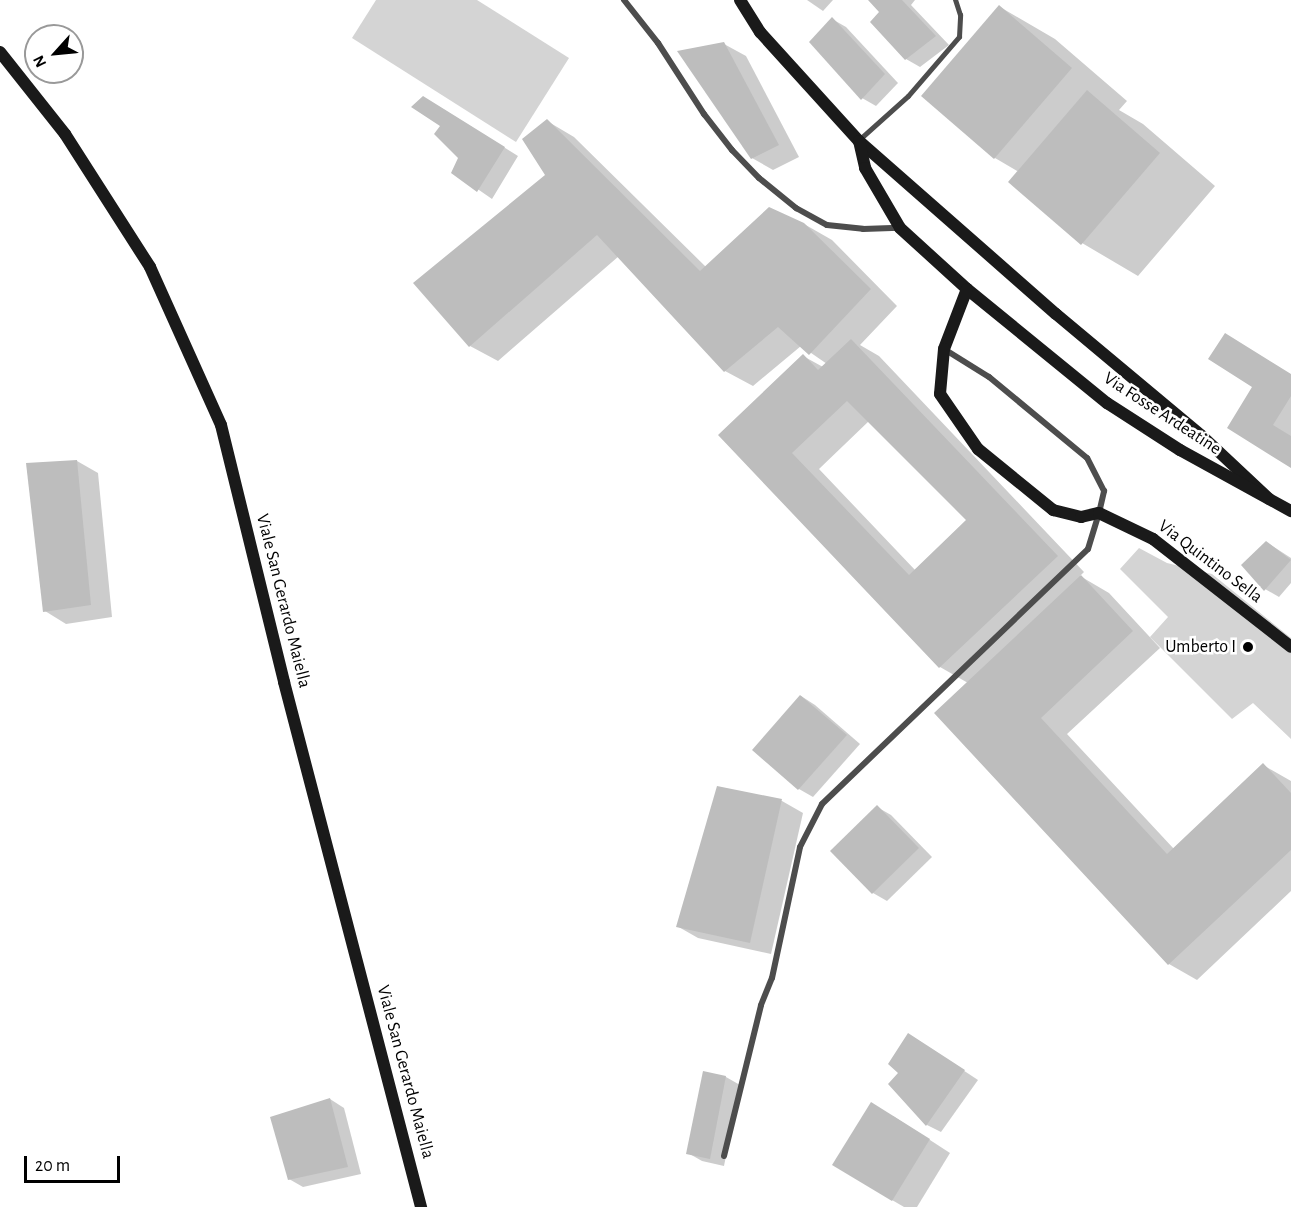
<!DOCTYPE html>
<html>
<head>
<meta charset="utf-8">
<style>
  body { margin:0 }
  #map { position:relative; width:1291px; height:1207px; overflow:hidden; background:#fff; font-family:"Alegreya Sans",sans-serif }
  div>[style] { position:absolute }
  .green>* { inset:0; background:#d4d4d4 }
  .shadow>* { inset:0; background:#0003 }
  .building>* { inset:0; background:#bdbdbd }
  .lane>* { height:4.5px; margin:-2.25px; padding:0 2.25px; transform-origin:2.25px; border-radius:2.25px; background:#4d4d4d }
  .street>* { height:6px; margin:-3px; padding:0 3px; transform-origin:3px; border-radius:3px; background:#4d4d4d }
  .secondary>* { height:12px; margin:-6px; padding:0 6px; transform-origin:6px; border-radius:6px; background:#1a1a1a }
  .dots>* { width:16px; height:16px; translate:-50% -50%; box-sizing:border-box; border:3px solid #fff; border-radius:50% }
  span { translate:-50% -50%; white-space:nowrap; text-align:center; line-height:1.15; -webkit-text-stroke:5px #fff; paint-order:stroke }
  .street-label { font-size:18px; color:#000 }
  .poi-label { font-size:18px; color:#000 }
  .right { translate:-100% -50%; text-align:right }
  .north { position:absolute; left:24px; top:24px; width:60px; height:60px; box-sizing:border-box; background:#fff; border:2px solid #999; border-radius:50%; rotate:243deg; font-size:16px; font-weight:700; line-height:24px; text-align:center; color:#000 }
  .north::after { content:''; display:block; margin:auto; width:21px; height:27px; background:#000; clip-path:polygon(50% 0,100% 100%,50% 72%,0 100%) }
  .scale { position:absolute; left:24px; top:1156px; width:96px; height:27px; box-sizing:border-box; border:3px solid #000; border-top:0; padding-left:8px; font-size:18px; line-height:21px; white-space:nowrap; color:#000; -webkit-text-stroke:4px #fff; paint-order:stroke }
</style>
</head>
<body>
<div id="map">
  <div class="green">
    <div style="clip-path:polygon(376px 0,477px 0,569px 58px,516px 142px,352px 38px)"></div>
    <div style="clip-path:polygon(1139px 548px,1167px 563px,1212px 574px,1291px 638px,1291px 739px,1253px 703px,1232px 719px,1150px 637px,1168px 617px,1120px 569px)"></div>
  </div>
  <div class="shadow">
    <div style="clip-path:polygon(807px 0,833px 0,823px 11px)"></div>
    <div style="clip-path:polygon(870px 0,915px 0,911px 5px,949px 45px,920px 67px,906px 59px,881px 12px)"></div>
    <div style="clip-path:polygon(1000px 7px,1055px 39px,1127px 101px,1119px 110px,1143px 124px,1215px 186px,1138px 276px,1082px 243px,1019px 172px,995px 158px)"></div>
    <div style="clip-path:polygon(832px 19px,846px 27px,898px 83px,876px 106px,862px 98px)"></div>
    <div style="clip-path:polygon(724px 44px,746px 56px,799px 157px,773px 170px,752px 158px)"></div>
    <div style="clip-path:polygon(438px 106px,518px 156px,492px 199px,453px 172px,460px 157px,442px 126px)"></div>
    <div style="clip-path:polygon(evenodd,547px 121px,574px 137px,706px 267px,804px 224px,832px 240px,897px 306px,860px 345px,879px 356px,1084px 572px,1080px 576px,1109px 593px,1160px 648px,1067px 734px,1174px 849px,1263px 765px,1291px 781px,1291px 891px,1197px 980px,1169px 964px,968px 683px,940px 667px,720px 435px,803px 356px,823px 367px,827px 364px,801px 346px,753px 386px,725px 371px,619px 256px,498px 361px,470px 346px,547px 176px,547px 121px,869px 421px,968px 520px,916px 571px,819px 469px,869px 421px)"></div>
    <div style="clip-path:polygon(1291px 375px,1291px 466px,1254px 387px)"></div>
    <div style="clip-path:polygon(77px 461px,98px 473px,112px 617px,66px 624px,45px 611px)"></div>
    <div style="clip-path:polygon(1266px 542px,1291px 558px,1291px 583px,1279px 597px,1265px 589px)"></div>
    <div style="clip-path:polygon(801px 696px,815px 705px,860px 744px,813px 797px,799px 789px,754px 750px)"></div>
    <div style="clip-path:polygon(718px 788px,782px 801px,803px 813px,771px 954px,698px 938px,677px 926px)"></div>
    <div style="clip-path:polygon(877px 807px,891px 815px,932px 857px,887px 901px,873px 893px)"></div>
    <div style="clip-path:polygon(922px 1043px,978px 1080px,941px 1132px,927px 1125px,890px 1084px)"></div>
    <div style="clip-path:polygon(704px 1073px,726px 1077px,740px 1085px,724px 1166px,702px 1161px,688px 1153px)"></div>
    <div style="clip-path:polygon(330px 1099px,344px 1108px,361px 1174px,303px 1187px,289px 1179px)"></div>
    <div style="clip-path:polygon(893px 1116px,950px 1153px,917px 1207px,904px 1207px,892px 1200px)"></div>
  </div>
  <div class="building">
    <div style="clip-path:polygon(868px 0,902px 0,936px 36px,905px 60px,870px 22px,879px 12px)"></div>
    <div style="clip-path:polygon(999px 5px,1072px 68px,994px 159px,921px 96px)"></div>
    <div style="clip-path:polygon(832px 17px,885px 74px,861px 100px,809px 42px)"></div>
    <div style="clip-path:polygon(724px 42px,779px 145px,751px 159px,677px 51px)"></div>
    <div style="clip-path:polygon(1087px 90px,1160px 153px,1081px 245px,1008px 182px)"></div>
    <div style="clip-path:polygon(423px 96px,505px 147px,477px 192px,451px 173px,458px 158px,434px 134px,440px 126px,411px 107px)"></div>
    <div style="clip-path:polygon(547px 119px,700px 271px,769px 207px,804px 223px,871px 289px,809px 355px,778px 327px,724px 372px,597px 235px,469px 347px,413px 283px,545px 175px,522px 139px)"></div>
    <div style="clip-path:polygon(1225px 333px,1291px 374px,1291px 396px,1273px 425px,1291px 436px,1291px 468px,1227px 428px,1252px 387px,1208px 359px)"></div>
    <div style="clip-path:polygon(evenodd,851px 339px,1058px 556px,939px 668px,718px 435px,803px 354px,818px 370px,851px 339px,847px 401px,966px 520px,909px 575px,792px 453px,847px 401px)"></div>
    <div style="clip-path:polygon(77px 460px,91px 605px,43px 612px,26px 463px)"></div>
    <div style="clip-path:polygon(1266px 541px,1291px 560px,1264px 591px,1241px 565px)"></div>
    <div style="clip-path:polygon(1081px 575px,1133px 631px,1041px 718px,1167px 854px,1263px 763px,1291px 793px,1291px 850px,1168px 965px,934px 713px)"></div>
    <div style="clip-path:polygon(800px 695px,847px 735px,798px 790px,752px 750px)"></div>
    <div style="clip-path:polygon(717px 786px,782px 799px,750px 943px,676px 927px)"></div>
    <div style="clip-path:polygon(877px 805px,919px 848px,872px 894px,830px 851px)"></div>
    <div style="clip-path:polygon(908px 1033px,965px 1070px,926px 1126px,888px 1084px,898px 1073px,888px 1064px)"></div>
    <div style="clip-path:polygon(703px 1071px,726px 1076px,710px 1159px,686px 1154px)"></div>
    <div style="clip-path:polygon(330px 1098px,348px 1167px,288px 1180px,270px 1117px)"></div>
    <div style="clip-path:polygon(871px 1102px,930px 1139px,892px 1201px,832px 1165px)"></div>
  </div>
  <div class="lane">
    <div style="left:860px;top:139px;width:64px;rotate:-41.9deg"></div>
    <div style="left:908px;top:96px;width:78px;rotate:-49.2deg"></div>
    <div style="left:959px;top:37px;width:22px;rotate:-87deg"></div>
    <div style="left:960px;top:15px;width:16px;rotate:-108deg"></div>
  </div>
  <div class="street">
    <div style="left:624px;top:0;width:55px;rotate:51.7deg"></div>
    <div style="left:658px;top:43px;width:85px;rotate:57.1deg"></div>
    <div style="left:704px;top:114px;width:46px;rotate:52.1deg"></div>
    <div style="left:732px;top:150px;width:39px;rotate:46deg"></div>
    <div style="left:759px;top:178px;width:48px;rotate:39deg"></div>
    <div style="left:796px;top:208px;width:35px;rotate:29deg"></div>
    <div style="left:827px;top:225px;width:36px;rotate:6deg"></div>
    <div style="left:863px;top:229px;width:36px;rotate:-2deg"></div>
    <div style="left:724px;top:1156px;width:155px;rotate:-76.2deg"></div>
    <div style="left:761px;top:1005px;width:29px;rotate:-68deg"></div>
    <div style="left:772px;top:978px;width:134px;rotate:-77.9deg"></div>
    <div style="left:800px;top:847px;width:48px;rotate:-62.9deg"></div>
    <div style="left:822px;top:804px;width:368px;rotate:-43.8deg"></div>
    <div style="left:1088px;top:549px;width:38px;rotate:-73deg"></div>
    <div style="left:1099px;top:513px;width:23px;rotate:-77deg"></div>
    <div style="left:1104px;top:491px;width:37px;rotate:-117deg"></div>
    <div style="left:1087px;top:458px;width:127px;rotate:-140.4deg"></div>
    <div style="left:989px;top:377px;width:53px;rotate:-148.1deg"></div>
  </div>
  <div class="secondary">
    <div style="left:740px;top:0;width:38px;rotate:58deg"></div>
    <div style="left:760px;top:32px;width:147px;rotate:47.8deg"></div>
    <div style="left:859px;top:141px;width:262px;rotate:41.3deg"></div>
    <div style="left:1056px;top:314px;width:190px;rotate:39.9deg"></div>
    <div style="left:1202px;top:436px;width:92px;rotate:43.2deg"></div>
    <div style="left:0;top:52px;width:105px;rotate:51.6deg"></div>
    <div style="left:65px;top:134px;width:158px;rotate:57.4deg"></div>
    <div style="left:150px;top:267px;width:173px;rotate:65.8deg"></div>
    <div style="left:221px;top:425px;width:265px;rotate:76.2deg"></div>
    <div style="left:284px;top:682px;width:543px;rotate:75.37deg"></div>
    <div style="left:859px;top:141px;width:28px;rotate:77deg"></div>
    <div style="left:865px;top:168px;width:69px;rotate:59.7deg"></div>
    <div style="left:900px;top:228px;width:91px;rotate:42.3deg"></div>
    <div style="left:967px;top:289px;width:181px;rotate:39.2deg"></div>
    <div style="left:1107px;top:403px;width:87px;rotate:32.8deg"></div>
    <div style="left:1180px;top:450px;width:127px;rotate:28.8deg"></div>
    <div style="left:967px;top:289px;width:64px;rotate:111deg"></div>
    <div style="left:944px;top:349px;width:45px;rotate:95.1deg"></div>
    <div style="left:940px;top:394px;width:67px;rotate:55.4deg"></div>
    <div style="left:978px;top:449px;width:97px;rotate:39.1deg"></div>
    <div style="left:1053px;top:510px;width:29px;rotate:14deg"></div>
    <div style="left:1081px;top:517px;width:18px;rotate:-13deg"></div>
    <div style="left:1099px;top:513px;width:60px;rotate:25.7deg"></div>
    <div style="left:1153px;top:539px;width:175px;rotate:38deg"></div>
  </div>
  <div class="dots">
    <div style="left:1248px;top:647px;background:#000"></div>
  </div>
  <div class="street-label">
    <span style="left:1162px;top:414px;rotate:33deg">Via Fosse Ardeatine</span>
    <span style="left:1210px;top:562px;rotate:37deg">Via Quintino Sella</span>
    <span style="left:283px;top:601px;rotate:76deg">Viale San Gerardo Maiella</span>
    <span style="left:405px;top:1072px;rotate:75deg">Viale San Gerardo Maiella</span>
  </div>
  <div class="poi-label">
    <span class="right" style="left:1236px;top:647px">Umberto I</span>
  </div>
  <div class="north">N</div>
  <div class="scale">20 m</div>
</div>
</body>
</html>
